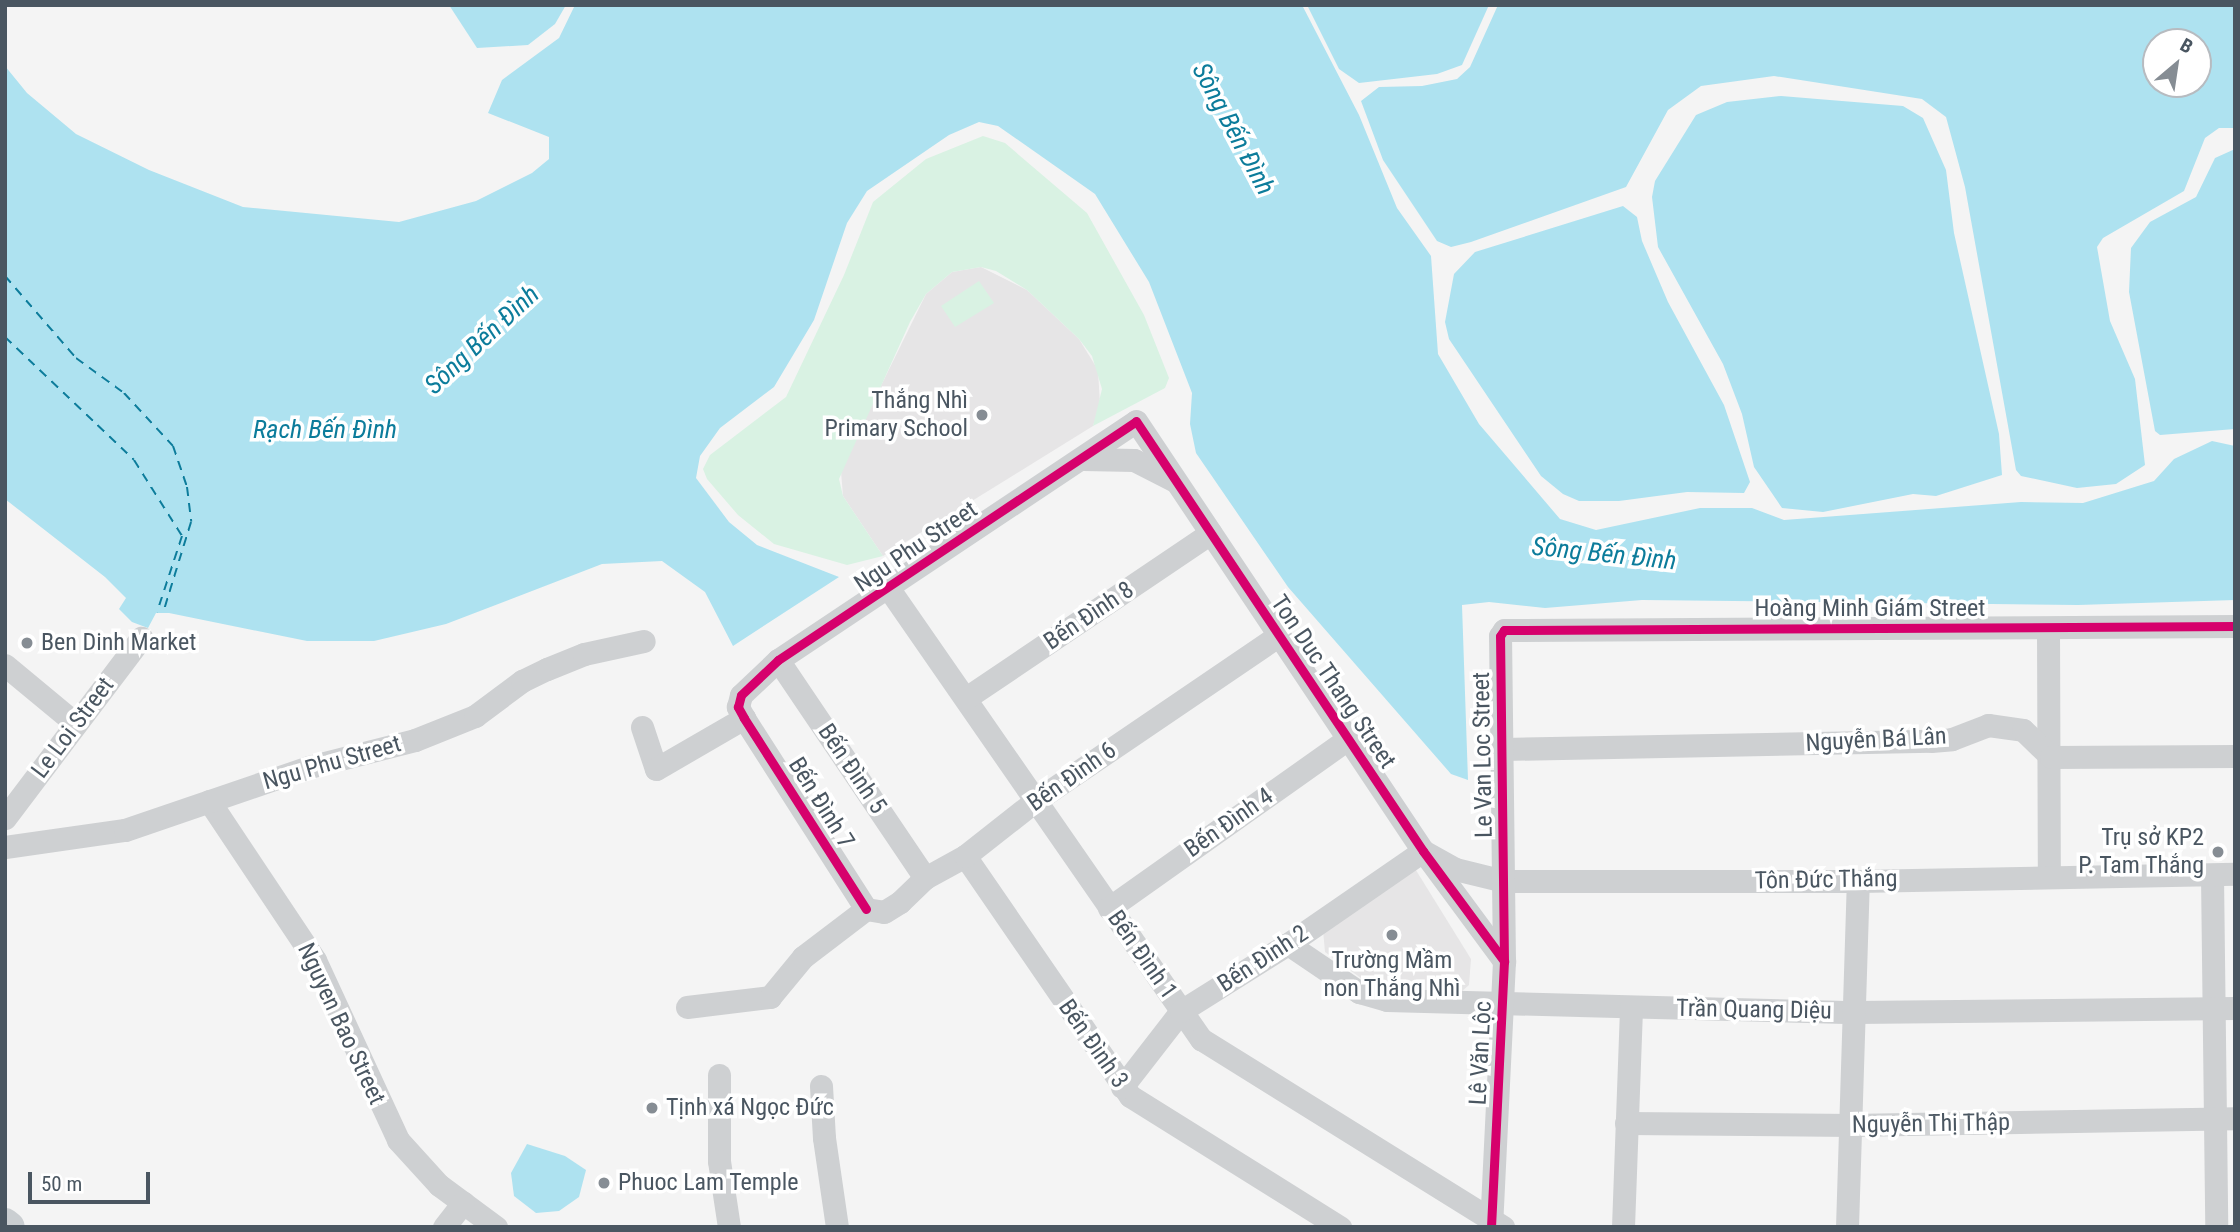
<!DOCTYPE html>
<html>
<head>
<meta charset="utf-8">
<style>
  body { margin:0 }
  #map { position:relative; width:2240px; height:1232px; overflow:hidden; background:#f4f4f4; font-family:"Roboto Condensed",sans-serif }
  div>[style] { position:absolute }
  .education>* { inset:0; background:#e6e5e6 }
  .green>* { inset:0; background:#d9f2e3 }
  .water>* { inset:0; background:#aee2f0 }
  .ferry>* { height:2px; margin-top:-1px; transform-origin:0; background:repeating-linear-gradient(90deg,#0c7c9b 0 9px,transparent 0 16px) }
  .minor>* { height:23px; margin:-11.5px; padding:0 11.5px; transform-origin:11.5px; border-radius:11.5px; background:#ced0d2 }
  .major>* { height:30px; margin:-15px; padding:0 15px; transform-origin:15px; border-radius:15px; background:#caced1 }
  .cycleway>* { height:9px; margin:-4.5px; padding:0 4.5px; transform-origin:4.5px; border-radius:4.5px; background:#d6006c }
  .dots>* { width:19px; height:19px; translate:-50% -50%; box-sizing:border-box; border:4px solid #fff; border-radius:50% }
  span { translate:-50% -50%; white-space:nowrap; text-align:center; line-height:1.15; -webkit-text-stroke:7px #fff; paint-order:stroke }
  .poi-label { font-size:24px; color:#4a5661 }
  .right { translate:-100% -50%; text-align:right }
  .left { translate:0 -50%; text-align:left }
  .street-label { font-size:24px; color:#4a5661 }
  .water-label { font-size:26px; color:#0c7c9b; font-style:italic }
  .frame { position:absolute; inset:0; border:7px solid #4a5661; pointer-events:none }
  .north { position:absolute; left:2142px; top:28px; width:70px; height:70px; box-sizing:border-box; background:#fff; border:2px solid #b7bbc0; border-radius:50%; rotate:29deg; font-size:19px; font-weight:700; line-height:28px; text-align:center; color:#4a5661 }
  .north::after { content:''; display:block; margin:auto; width:24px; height:32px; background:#868d94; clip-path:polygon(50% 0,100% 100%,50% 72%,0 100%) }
  .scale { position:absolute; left:28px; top:1172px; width:122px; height:32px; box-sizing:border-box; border:4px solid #4a5661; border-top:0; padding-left:9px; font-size:21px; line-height:24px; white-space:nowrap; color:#4a5661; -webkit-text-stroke:5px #fff; paint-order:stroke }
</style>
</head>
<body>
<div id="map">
  <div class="education">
    <div style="clip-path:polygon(981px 267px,1027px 290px,1079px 339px,1098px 370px,1100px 405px,1093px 426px,883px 556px,843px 496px,841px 471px,847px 455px,926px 294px,952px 272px)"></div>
    <div style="clip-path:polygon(1414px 867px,1471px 959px,1469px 985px,1461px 992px,1376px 989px,1325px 952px,1323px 930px)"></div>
  </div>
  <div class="green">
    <div style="clip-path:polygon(983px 136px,1005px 143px,1087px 213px,1144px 315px,1169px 378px,1165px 388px,1093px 426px,1102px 389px,1092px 356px,1079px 339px,1027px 290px,996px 271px,981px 267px,952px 272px,926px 294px,910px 322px,839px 479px,843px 496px,883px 556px,847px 565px,774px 544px,738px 515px,707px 479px,703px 469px,710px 455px,786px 397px,844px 275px,873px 202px,926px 159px)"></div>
    <div style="clip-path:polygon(979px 281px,994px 303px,955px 327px,941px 306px)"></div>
  </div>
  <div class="water">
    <div style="clip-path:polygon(449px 5px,566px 5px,555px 24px,528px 45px,477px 48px)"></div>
    <div style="clip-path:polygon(575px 5px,1302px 5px,1359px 115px,1397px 208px,1431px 256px,1438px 354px,1479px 424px,1560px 519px,1596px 530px,1700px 508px,1752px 508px,1784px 520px,2021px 502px,2083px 503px,2154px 481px,2174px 459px,2212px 441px,2235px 446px,2235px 600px,2078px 605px,1642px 600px,1545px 608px,1489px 602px,1462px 605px,1468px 780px,1451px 774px,1288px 587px,1196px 453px,1190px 424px,1192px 393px,1149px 282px,1095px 194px,998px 126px,979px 122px,949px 135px,867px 191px,847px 223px,814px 320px,774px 387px,720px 428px,700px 456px,696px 478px,729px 522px,757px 545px,839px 577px,733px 646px,705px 592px,662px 561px,602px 564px,446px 624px,374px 641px,307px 641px,169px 613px,156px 613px,148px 628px,132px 622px,119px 609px,126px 598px,105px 577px,5px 499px,5px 66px,27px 93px,76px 134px,149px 170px,243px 207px,399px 222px,476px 201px,532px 173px,549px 159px,549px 137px,488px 113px,502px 80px,559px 38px)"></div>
    <div style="clip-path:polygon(1307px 5px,1489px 5px,1462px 65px,1437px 74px,1359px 83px,1339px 69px)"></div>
    <div style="clip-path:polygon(evenodd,1498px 5px,2235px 5px,2235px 128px,2219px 128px,2205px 138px,2184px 191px,2103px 238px,2097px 247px,2110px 321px,2135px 379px,2145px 465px,2116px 484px,2077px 488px,2021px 476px,2016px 470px,1965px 187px,1946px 117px,1922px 99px,1774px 76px,1701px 86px,1668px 110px,1626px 187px,1471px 242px,1451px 247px,1437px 241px,1383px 160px,1361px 101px,1379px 87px,1422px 86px,1457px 79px,1470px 67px,1498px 5px,2198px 42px,2198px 84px,2156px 84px,2156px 42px,2198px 42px)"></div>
    <div style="clip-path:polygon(1781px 96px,1903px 106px,1923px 118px,1946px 170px,1954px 233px,1999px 434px,2002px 475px,1936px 496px,1913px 494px,1823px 512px,1782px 508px,1754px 467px,1742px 414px,1723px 364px,1658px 247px,1652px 197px,1655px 181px,1696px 115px,1727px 102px)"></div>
    <div style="clip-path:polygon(2235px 149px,2235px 429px,2160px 435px,2155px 431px,2129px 292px,2131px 248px,2150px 222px,2196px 197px,2215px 158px)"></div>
    <div style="clip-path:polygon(1623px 206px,1637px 217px,1642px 241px,1668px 302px,1724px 405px,1750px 482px,1744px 493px,1687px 492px,1619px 501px,1579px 501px,1563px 494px,1541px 476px,1449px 339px,1445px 322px,1454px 274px,1475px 252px)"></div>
    <div style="clip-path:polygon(527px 1144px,565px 1156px,586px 1170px,579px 1197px,559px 1211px,536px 1213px,514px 1196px,511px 1173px)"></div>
  </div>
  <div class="ferry">
    <div style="left:5px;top:276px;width:108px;rotate:49.1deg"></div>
    <div style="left:76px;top:358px;width:59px;rotate:36.1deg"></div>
    <div style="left:124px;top:393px;width:72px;rotate:47.2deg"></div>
    <div style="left:173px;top:446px;width:43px;rotate:71.1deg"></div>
    <div style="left:187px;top:487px;width:35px;rotate:83deg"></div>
    <div style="left:191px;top:522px;width:95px;rotate:107.1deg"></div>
    <div style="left:5px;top:337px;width:178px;rotate:43.6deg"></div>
    <div style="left:134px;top:460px;width:90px;rotate:57.7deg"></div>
    <div style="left:182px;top:536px;width:80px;rotate:108.2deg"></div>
  </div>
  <div class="minor">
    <div style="left:1083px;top:459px;width:51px;rotate:1.1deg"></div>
    <div style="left:1134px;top:460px;width:44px;rotate:27.1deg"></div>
    <div style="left:889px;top:589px;width:548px;rotate:55.27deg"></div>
    <div style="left:1201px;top:1039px;width:356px;rotate:31.9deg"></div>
    <div style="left:2048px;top:630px;width:246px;rotate:89.8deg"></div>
    <div style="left:778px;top:660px;width:263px;rotate:56deg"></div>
    <div style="left:5px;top:665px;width:92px;rotate:39.7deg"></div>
    <div style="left:966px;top:698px;width:295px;rotate:-34deg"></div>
    <div style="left:642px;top:727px;width:44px;rotate:71.6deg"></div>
    <div style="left:656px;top:769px;width:102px;rotate:-30.1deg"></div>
    <div style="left:1504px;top:749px;width:427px;rotate:-1.1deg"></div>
    <div style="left:1931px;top:741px;width:21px;rotate:-5deg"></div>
    <div style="left:1952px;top:739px;width:39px;rotate:-21deg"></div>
    <div style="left:1988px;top:725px;width:35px;rotate:8deg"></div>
    <div style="left:2023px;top:730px;width:39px;rotate:44deg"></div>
    <div style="left:2051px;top:757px;width:184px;rotate:-0.3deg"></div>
    <div style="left:209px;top:801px;width:191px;rotate:56.3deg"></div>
    <div style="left:315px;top:960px;width:198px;rotate:65.2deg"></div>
    <div style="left:398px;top:1140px;width:61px;rotate:47.7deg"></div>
    <div style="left:439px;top:1185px;width:71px;rotate:36.4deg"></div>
    <div style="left:5px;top:818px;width:226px;rotate:-52.9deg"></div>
    <div style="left:5px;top:847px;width:121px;rotate:-8.1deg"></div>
    <div style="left:125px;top:830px;width:194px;rotate:-18.9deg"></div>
    <div style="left:309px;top:767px;width:109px;rotate:-14.3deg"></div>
    <div style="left:415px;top:740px;width:65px;rotate:-21.8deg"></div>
    <div style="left:475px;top:716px;width:59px;rotate:-36.7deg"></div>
    <div style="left:522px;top:681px;width:28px;rotate:-26deg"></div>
    <div style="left:547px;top:669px;width:40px;rotate:-22deg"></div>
    <div style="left:584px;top:654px;width:61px;rotate:-12.2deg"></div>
    <div style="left:965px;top:856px;width:291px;rotate:55.5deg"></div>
    <div style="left:1130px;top:1096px;width:248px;rotate:32deg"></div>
    <div style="left:2212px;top:875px;width:352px;rotate:89.3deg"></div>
    <div style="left:1109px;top:908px;width:293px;rotate:-35.3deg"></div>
    <div style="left:866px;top:909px;width:227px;rotate:-122.6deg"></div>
    <div style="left:744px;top:718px;width:13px;rotate:-119deg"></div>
    <div style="left:738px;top:707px;width:12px;rotate:-76deg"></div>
    <div style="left:741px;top:695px;width:51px;rotate:-43.4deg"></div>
    <div style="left:778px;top:660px;width:430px;rotate:-33.7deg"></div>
    <div style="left:1136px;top:421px;width:517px;rotate:56.28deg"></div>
    <div style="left:1423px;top:851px;width:137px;rotate:53.6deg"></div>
    <div style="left:866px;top:909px;width:18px;rotate:9deg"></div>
    <div style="left:884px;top:912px;width:19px;rotate:-32deg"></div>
    <div style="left:900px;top:902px;width:35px;rotate:-44deg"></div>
    <div style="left:925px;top:878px;width:46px;rotate:-28.8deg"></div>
    <div style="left:965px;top:856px;width:89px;rotate:-38.2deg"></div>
    <div style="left:1035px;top:801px;width:294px;rotate:-34.2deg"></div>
    <div style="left:1288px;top:944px;width:86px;rotate:34.1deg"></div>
    <div style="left:1359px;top:992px;width:29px;rotate:16deg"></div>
    <div style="left:1387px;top:1000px;width:468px;rotate:1.5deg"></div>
    <div style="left:1855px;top:1012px;width:380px;rotate:-0.6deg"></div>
    <div style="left:687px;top:1007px;width:84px;rotate:-6.9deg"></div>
    <div style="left:770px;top:997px;width:52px;rotate:-50.5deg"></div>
    <div style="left:803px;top:957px;width:79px;rotate:-37.3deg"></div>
    <div style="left:719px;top:1075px;width:86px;rotate:90deg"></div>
    <div style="left:719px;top:1161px;width:67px;rotate:81.4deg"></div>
    <div style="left:821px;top:1086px;width:52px;rotate:86.7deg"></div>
    <div style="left:824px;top:1138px;width:90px;rotate:81.7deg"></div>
    <div style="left:1122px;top:1087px;width:96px;rotate:-52.2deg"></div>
    <div style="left:1181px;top:1011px;width:126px;rotate:-32.1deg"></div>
    <div style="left:1288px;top:944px;width:164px;rotate:-34.6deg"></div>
    <div style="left:1423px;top:851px;width:37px;rotate:29deg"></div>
    <div style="left:1455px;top:869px;width:50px;rotate:13.8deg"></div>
    <div style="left:1504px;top:881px;width:354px"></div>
    <div style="left:1858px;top:881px;width:377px;rotate:-1.1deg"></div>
    <div style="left:1626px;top:1123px;width:225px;rotate:0.5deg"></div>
    <div style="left:1851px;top:1125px;width:384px;rotate:-1deg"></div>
    <div style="left:444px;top:1227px;width:31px;rotate:-52deg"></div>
    <div style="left:1491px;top:1227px;width:266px;rotate:-87.2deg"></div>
    <div style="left:1504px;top:961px;width:325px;rotate:-90.7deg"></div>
    <div style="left:1500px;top:636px;width:7px;rotate:-56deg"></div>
    <div style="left:1504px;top:630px;width:731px;rotate:-0.31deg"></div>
    <div style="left:1623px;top:1227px;width:220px;rotate:-87.9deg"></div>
    <div style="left:1847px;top:1227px;width:346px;rotate:-88.2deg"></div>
  </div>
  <div class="major">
    <div style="left:5px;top:1223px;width:6px;rotate:39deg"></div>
  </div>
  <div class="cycleway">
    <div style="left:866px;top:909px;width:227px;rotate:-122.6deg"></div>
    <div style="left:744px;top:718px;width:13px;rotate:-119deg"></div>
    <div style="left:738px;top:707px;width:12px;rotate:-76deg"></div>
    <div style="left:741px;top:695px;width:51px;rotate:-43.4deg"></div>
    <div style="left:778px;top:660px;width:430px;rotate:-33.7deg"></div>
    <div style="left:1136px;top:421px;width:517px;rotate:56.28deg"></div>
    <div style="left:1423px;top:851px;width:137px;rotate:53.6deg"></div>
    <div style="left:1491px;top:1227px;width:266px;rotate:-87.2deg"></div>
    <div style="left:1504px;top:961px;width:325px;rotate:-90.7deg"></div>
    <div style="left:1500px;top:636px;width:7px;rotate:-56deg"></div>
    <div style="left:1504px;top:630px;width:731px;rotate:-0.31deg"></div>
  </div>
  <div class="dots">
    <div style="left:982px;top:415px;background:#868d94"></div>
    <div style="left:27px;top:643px;background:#868d94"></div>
    <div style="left:2218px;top:852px;background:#868d94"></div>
    <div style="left:1392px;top:935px;background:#868d94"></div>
    <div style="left:652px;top:1108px;background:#868d94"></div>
    <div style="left:604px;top:1183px;background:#868d94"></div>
  </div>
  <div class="poi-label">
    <span class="right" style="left:968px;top:415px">Thắng Nhì<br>Primary School</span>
    <span class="left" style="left:41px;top:643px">Ben Dinh Market</span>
    <span class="right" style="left:2204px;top:852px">Trụ sở KP2<br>P. Tam Thắng</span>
    <span style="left:1392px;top:975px">Trường Mầm<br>non Thắng Nhì</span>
    <span class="left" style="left:666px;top:1108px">Tịnh xá Ngọc Đức</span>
    <span class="left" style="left:618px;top:1183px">Phuoc Lam Temple</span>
  </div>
  <div class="street-label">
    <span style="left:916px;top:547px;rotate:-34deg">Ngu Phu Street</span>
    <span style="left:1870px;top:609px">Hoàng Minh Giám Street</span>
    <span style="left:1089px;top:616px;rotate:-34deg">Bến Đình 8</span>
    <span style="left:1333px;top:682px;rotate:56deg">Ton Duc Thang Street</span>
    <span style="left:73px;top:728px;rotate:-53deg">Le Loi Street</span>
    <span style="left:1876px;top:740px;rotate:-3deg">Nguyễn Bá Lân</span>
    <span style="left:1483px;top:755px;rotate:-91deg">Le Van Loc Street</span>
    <span style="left:332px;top:763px;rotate:-16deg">Ngu Phu Street</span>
    <span style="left:852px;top:769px;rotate:56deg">Bến Đình 5</span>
    <span style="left:1072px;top:777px;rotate:-35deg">Bến Đình 6</span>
    <span style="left:821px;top:803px;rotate:58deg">Bến Đình 7</span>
    <span style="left:1229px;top:823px;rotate:-35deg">Bến Đình 4</span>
    <span style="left:1826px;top:880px;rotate:-1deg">Tôn Đức Thắng</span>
    <span style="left:1142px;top:955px;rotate:55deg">Bến Đình 1</span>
    <span style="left:1263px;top:959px;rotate:-33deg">Bến Đình 2</span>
    <span style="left:1754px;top:1010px;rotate:1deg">Trần Quang Diệu</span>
    <span style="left:341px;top:1024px;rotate:65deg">Nguyen Bao Street</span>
    <span style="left:1093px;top:1044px;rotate:55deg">Bến Đình 3</span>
    <span style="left:1481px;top:1053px;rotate:-87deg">Lê Văn Lộc</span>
    <span style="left:1931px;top:1124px;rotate:-1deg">Nguyễn Thị Thập</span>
  </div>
  <div class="water-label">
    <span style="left:1233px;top:129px;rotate:62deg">Sông Bến Đình</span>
    <span style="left:482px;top:340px;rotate:-43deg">Sông Bến Đình</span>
    <span style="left:325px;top:430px">Rạch Bến Đình</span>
    <span style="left:1604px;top:554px;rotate:6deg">Sông Bến Đình</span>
  </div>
  <div class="frame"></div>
  <div class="north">B</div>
  <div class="scale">50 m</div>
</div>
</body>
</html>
